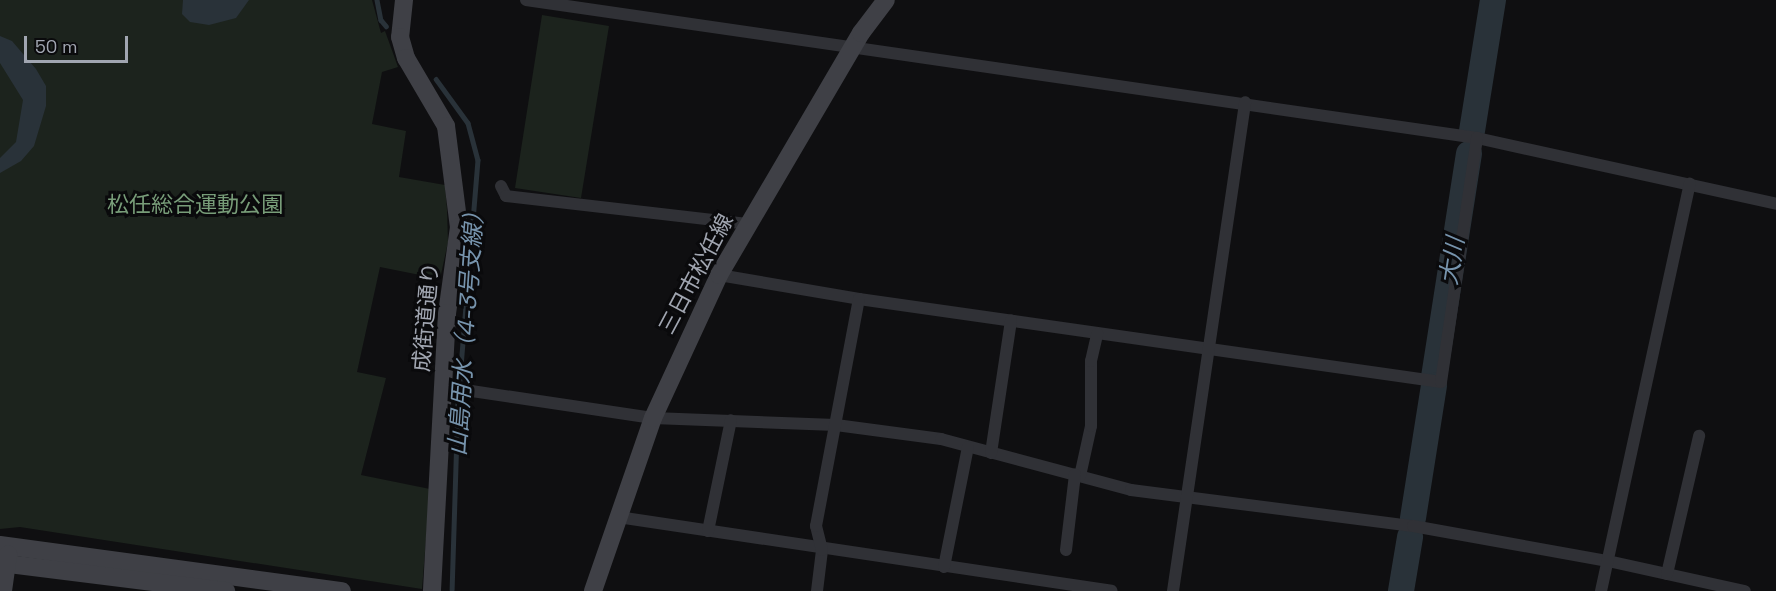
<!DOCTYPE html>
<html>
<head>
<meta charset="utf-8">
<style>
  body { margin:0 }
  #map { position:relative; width:1776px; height:591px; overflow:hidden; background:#0f0f11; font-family:"Space Grotesk","Noto Sans JP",sans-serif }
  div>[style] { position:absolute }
  .green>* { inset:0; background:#1c231d }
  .water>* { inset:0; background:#293239 }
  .stream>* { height:4.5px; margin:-2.25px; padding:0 2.25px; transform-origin:2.25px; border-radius:2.25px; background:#293239 }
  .river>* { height:26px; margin:-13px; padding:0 13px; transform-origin:13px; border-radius:13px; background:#293239 }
  .street>* { height:12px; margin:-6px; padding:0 6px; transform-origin:6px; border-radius:6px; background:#303136 }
  .secondary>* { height:18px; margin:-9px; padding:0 9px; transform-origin:9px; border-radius:9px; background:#3f4046 }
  span { translate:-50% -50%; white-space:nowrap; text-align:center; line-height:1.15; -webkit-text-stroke:6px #0a0a0c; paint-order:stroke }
  .park-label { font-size:22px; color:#789d79 }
  .street-label { font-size:22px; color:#a1a6b1 }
  .water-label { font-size:24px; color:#7794ad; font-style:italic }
  .scale { position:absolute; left:24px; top:36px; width:104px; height:27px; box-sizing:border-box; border:3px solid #a1a6b1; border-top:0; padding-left:8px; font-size:18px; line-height:21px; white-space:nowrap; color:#a1a6b1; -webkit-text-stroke:4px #0a0a0c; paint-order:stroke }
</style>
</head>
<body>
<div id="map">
  <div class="green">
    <div style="clip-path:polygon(0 0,372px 0,381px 33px,385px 31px,398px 67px,382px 72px,372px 124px,406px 131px,399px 177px,445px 185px,447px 210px,448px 242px,440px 279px,380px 267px,357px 372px,386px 378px,361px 475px,430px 489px,422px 589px,20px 527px,0 529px)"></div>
    <div style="clip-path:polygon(542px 15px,609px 26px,581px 198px,515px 188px)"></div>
  </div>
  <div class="water">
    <div style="clip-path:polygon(183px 0,249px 0,236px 18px,209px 25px,190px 22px,182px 14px)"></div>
    <div style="clip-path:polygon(0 36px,12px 41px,36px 69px,46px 86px,46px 106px,34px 146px,21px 161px,0 173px,0 158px,16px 142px,23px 100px,0 63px)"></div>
  </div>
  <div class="stream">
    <div style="left:377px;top:0;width:20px;rotate:79deg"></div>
    <div style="left:381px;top:20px;width:8px;rotate:50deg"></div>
    <div style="left:436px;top:79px;width:54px;rotate:54deg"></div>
    <div style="left:468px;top:123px;width:38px;rotate:75deg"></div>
    <div style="left:478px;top:160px;width:243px;rotate:94.7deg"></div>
    <div style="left:458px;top:402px;width:187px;rotate:91.8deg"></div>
  </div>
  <div class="river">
    <div style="left:1472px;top:131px;width:133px;rotate:-80.9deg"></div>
    <div style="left:1434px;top:377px;width:226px;rotate:-81.1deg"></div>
    <div style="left:1413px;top:518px;width:134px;rotate:-81deg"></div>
    <div style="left:1401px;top:591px;width:55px;rotate:-80.5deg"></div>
  </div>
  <div class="street">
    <div style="left:526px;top:0;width:961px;rotate:8.26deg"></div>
    <div style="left:1477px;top:138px;width:306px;rotate:12.4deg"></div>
    <div style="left:501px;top:186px;width:11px;rotate:63deg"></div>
    <div style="left:506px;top:196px;width:245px;rotate:6.6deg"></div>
    <div style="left:719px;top:275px;width:142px;rotate:9.7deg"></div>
    <div style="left:859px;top:299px;width:588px;rotate:8.12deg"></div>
    <div style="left:1441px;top:382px;width:247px;rotate:-81.6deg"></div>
    <div style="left:445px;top:387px;width:210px;rotate:8.5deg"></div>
    <div style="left:653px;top:418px;width:183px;rotate:2.2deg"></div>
    <div style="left:836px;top:425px;width:106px;rotate:7.6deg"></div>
    <div style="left:941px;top:439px;width:197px;rotate:15deg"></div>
    <div style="left:1131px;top:490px;width:284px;rotate:7.3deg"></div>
    <div style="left:1413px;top:526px;width:198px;rotate:10.2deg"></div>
    <div style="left:1608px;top:561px;width:140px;rotate:12.4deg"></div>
    <div style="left:991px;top:453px;width:134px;rotate:-81.4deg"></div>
    <div style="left:1080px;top:476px;width:51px;rotate:-77.6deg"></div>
    <div style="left:1091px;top:426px;width:65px;rotate:-90deg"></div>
    <div style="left:1091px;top:361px;width:28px;rotate:-77deg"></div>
    <div style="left:618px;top:517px;width:499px;rotate:8.5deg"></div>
    <div style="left:708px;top:531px;width:113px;rotate:-78.3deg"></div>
    <div style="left:1066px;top:550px;width:76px;rotate:-83.2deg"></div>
    <div style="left:944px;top:567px;width:122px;rotate:-78.7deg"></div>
    <div style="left:1667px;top:574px;width:142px;rotate:-76.9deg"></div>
    <div style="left:817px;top:591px;width:41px;rotate:-83deg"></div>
    <div style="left:822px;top:550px;width:25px;rotate:-104deg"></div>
    <div style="left:816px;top:526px;width:231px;rotate:-79.3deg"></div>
    <div style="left:1173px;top:591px;width:494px;rotate:-81.6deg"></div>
    <div style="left:1601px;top:591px;width:417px;rotate:-77.7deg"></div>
  </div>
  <div class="secondary">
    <div style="left:404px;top:0;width:37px;rotate:96deg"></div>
    <div style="left:400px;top:37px;width:22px;rotate:74deg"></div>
    <div style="left:406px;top:58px;width:79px;rotate:59.5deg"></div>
    <div style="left:446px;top:126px;width:102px;rotate:82.7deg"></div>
    <div style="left:459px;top:227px;width:87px;rotate:97.9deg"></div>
    <div style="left:447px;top:313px;width:278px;rotate:93.1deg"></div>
    <div style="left:0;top:545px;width:345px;rotate:7.7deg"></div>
    <div style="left:0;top:563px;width:228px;rotate:7.1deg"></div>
    <div style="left:3px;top:591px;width:37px;rotate:-82deg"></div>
    <div style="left:593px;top:591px;width:183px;rotate:-70.9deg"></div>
    <div style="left:653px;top:418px;width:157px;rotate:-65.2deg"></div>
    <div style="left:719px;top:275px;width:281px;rotate:-59.6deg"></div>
    <div style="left:861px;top:33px;width:41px;rotate:-52.9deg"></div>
  </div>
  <div class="park-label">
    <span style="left:195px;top:205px">松任総合運動公園</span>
  </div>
  <div class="street-label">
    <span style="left:696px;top:274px;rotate:-62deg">三日市松任線</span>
    <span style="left:426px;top:317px;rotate:-85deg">成街道通り</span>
  </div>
  <div class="water-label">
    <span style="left:1452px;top:261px;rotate:-81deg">大川</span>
    <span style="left:466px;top:328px;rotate:-86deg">山島用水（4-3号支線）</span>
  </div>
  <div class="scale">50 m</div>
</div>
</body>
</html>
